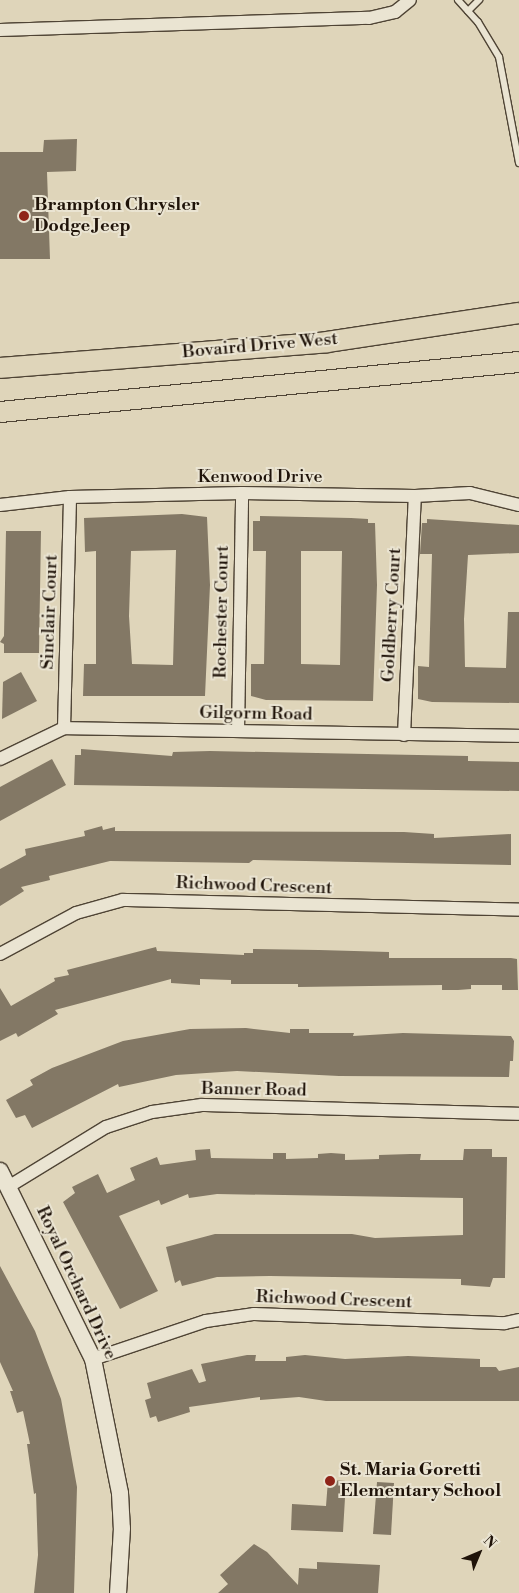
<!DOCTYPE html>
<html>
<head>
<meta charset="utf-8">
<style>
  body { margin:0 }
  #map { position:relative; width:519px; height:1593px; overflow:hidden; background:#dfd5ba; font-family:"Libre Bodoni",serif }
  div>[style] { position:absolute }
  .building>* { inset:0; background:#837865 }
  .roads { filter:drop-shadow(1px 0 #4f4435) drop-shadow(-1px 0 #4f4435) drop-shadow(0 1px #4f4435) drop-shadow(0 -1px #4f4435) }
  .service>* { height:6px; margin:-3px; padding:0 3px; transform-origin:3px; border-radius:3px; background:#eae4d2 }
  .minor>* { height:12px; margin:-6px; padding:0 6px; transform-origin:6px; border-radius:6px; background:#eae4d2 }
  .tertiary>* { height:16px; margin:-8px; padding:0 8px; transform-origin:8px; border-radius:8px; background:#eae4d2 }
  .primary>* { height:20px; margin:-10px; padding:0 10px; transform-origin:10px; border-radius:10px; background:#dfd5ba }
  .dots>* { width:14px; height:14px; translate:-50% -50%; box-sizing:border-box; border:2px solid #eae4d2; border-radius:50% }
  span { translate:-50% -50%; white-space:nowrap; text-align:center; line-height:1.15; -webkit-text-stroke:4px #eae4d2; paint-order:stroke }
  .poi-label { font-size:18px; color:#1f1309; font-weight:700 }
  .left { translate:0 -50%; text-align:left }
  .street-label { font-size:18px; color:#1f1309 }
  .north { position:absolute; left:454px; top:1528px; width:50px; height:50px; -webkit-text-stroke:4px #eae4d2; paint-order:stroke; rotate:45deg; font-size:14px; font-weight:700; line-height:20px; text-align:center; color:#1f1309 }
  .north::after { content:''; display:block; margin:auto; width:18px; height:22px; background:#1f1309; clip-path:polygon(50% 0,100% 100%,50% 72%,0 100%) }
</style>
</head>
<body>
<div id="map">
  <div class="building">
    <div style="clip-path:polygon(77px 139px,76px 171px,47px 172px,50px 259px,0 259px,0 152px,43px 152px,44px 140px)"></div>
    <div style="clip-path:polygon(evenodd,182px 514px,207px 517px,210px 585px,205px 696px,83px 696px,84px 664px,96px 664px,96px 551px,85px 552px,84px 518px,182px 514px,176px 550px,173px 665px,132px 664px,129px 616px,131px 551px,176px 550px)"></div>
    <div style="clip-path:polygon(evenodd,260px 516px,351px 518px,368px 519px,368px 523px,375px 523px,377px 585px,373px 701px,266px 700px,251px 696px,251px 664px,264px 664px,266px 551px,253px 551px,253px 521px,260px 521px,260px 516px,301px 551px,342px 551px,340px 665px,301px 664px,301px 551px)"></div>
    <div style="clip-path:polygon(427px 519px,519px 525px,519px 553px,468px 555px,464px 619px,465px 667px,506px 668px,508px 612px,519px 612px,519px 703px,432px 702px,418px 699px,418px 666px,429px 667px,432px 554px,420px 554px,422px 523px,427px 523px)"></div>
    <div style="clip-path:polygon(6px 531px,41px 531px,39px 653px,4px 653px,4px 644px,0 642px,4px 636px)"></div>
    <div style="clip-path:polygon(21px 672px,37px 701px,2px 719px,3px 682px)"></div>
    <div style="clip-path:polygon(81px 749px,172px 756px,173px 752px,210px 751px,468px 756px,468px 761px,519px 762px,519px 791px,74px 785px,75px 755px,81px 755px)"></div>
    <div style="clip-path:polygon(52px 759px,66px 785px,0 821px,0 787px)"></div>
    <div style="clip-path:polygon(102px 826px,103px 830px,115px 827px,115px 831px,404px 832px,434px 834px,434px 838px,511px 834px,511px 865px,253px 860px,249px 863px,110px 861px,49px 876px,50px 880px,21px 887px,24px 891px,0 906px,0 869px,26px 855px,25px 849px,85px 836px,84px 831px)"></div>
    <div style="clip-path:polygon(156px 947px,157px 951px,244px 955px,244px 953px,253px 953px,253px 949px,319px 950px,389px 952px,389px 958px,511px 958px,517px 959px,518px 990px,502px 990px,502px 985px,471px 985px,471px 989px,458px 990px,442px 990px,442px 985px,298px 987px,298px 984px,231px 984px,231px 980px,200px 979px,200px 985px,171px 983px,171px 979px,55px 1010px,58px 1014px,18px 1037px,16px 1033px,0 1041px,0 988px,11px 1006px,55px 981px,54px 978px,69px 975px,67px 970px)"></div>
    <div style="clip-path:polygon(246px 1028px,290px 1033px,290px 1029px,309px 1029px,309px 1033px,354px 1033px,353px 1036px,403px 1033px,511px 1036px,514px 1041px,513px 1061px,510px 1061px,509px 1077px,339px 1076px,237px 1071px,176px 1075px,119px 1087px,118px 1084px,32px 1128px,25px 1115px,16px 1118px,6px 1100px,33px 1085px,30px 1080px,52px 1068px,123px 1041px,190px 1029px)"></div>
    <div style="clip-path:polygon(210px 1149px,211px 1158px,273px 1159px,273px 1153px,286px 1153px,286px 1159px,318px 1158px,318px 1154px,331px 1153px,345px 1154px,345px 1160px,379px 1159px,379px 1155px,410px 1154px,421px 1154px,420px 1160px,463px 1160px,464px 1149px,492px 1149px,492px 1157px,507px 1157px,505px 1278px,493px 1278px,490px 1287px,461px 1285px,461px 1279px,270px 1276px,217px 1277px,182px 1286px,180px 1280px,175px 1283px,166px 1247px,215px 1234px,352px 1234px,375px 1238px,463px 1235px,463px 1198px,217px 1194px,189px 1198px,188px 1194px,161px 1205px,159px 1200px,119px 1216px,158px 1291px,120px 1309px,63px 1202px,75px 1193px,72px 1187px,98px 1174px,107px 1193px,135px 1180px,130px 1168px,157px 1157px,160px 1165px,196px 1160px,195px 1150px)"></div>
    <div style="clip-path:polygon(0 1266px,35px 1331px,61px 1399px,77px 1487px,74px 1593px,34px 1593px,38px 1555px,36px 1493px,34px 1494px,27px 1444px,30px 1444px,23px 1411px,17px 1413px,10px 1391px,13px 1391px,0 1362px)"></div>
    <div style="clip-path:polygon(247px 1355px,256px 1355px,255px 1361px,286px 1361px,286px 1357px,305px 1355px,345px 1359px,408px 1356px,480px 1359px,480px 1367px,496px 1367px,499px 1371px,519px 1367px,519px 1401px,326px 1401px,299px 1397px,260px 1400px,260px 1397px,189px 1407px,190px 1412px,158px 1422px,156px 1416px,150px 1418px,145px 1400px,151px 1398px,147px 1383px,192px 1369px,199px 1383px,206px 1381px,201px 1364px)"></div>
    <div style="clip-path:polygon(328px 1480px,346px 1481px,343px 1532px,291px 1530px,292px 1504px,326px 1506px)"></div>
    <div style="clip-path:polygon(377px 1482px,394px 1483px,391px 1535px,373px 1534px)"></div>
    <div style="clip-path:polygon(254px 1544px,267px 1552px,298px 1585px,299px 1568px,317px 1569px,317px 1562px,380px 1565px,378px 1593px,218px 1593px,228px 1584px,220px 1575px)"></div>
  </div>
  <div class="roads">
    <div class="service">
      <div style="left:458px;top:0;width:30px;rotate:48deg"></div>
      <div style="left:478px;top:22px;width:41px;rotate:59deg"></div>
      <div style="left:499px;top:57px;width:108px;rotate:79.3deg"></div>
      <div style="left:468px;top:11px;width:16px;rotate:-45deg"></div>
    </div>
    <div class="minor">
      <div style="left:0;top:30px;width:369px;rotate:-1.9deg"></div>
      <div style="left:369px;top:18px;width:27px;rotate:-13deg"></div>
      <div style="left:395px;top:12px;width:19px;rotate:-39deg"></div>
      <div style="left:0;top:505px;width:70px;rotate:-6.5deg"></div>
      <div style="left:70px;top:497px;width:172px;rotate:-1.3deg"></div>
      <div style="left:242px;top:493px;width:173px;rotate:1deg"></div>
      <div style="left:415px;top:496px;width:55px;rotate:-3.1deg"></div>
      <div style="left:470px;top:493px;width:50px;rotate:13.8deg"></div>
      <div style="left:64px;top:728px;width:231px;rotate:-88.5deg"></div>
      <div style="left:238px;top:731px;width:238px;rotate:-89deg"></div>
      <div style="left:404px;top:735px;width:239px;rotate:-87.4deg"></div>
      <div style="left:0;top:759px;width:71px;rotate:-25.8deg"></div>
      <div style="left:64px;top:728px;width:455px;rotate:1deg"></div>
      <div style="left:0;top:954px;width:86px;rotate:-28.3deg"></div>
      <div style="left:76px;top:913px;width:49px;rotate:-15.5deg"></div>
      <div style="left:123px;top:900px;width:396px;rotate:1.4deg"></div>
      <div style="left:8px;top:1187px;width:115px;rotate:-31.5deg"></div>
      <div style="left:106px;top:1127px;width:48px;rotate:-18.1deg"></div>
      <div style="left:152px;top:1112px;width:50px;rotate:-8deg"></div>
      <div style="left:202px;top:1105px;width:317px;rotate:1.6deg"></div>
      <div style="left:93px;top:1359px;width:119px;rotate:-18.6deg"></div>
      <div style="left:206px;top:1321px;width:49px;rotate:-8.3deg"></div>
      <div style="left:254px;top:1314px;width:251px;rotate:2.1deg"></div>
      <div style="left:505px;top:1323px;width:14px;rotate:-12deg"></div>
    </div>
    <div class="tertiary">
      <div style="left:0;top:1171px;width:210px;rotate:63.7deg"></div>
      <div style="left:93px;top:1359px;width:137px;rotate:78.6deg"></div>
      <div style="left:120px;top:1493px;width:35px;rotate:87deg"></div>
      <div style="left:122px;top:1528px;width:65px;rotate:93.5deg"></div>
    </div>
    <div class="primary">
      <div style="left:0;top:368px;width:328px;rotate:-4.5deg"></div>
      <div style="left:327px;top:342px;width:194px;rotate:-8.6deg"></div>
      <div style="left:0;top:412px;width:521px;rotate:-5.5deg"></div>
    </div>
  </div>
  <div class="dots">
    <div style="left:24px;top:216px;background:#8f2418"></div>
    <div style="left:330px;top:1481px;background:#8f2418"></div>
  </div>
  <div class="poi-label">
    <span class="left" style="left:34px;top:216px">Brampton Chrysler<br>Dodge Jeep</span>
    <span class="left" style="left:340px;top:1481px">St. Maria Goretti<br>Elementary School</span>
  </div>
  <div class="street-label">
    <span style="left:260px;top:346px;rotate:-5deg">Bovaird Drive West</span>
    <span style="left:260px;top:477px">Kenwood Drive</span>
    <span style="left:50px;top:612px;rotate:-88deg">Sinclair Court</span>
    <span style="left:222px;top:612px;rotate:-89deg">Rochester Court</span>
    <span style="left:392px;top:615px;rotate:-87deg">Goldberry Court</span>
    <span style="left:256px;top:714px;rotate:1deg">Gilgorm Road</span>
    <span style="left:254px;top:886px;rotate:2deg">Richwood Crescent</span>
    <span style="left:254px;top:1090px;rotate:1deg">Banner Road</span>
    <span style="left:76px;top:1283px;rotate:65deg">Royal Orchard Drive</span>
    <span style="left:334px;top:1300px;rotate:2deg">Richwood Crescent</span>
  </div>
  <div class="north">N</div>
</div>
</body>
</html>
